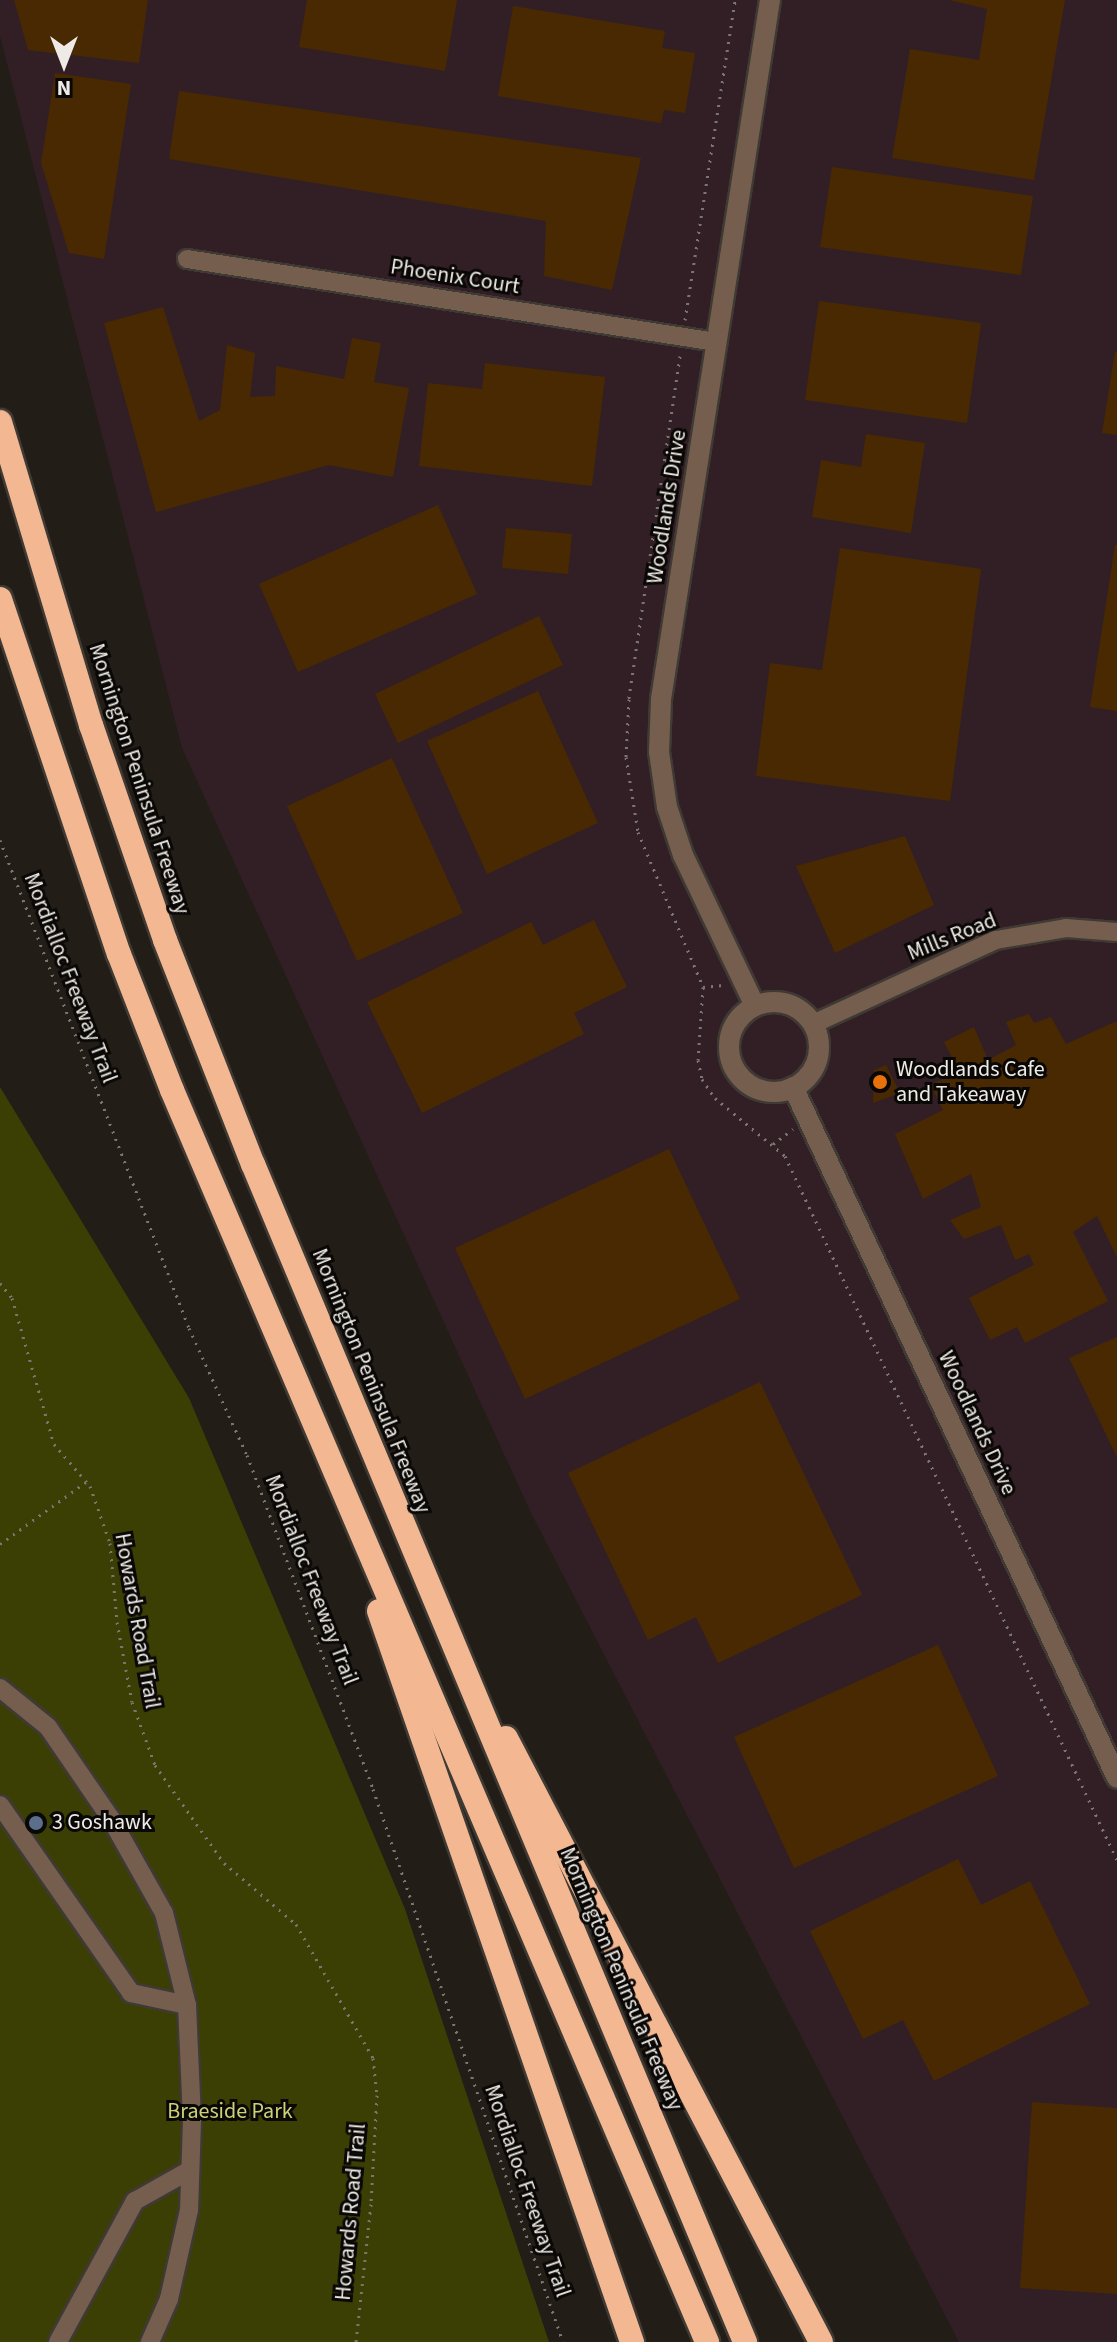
<!DOCTYPE html>
<html>
<head>
<meta charset="utf-8">
<style>
  body { margin:0 }
  #map { position:relative; width:1117px; height:2342px; overflow:hidden; background:#231d17; font-family:"Source Sans 3",sans-serif }
  div>[style] { position:absolute }
  .industrial>* { inset:0; background:#321f25 }
  .green>* { inset:0; background:#3c3f04 }
  .building>* { inset:0; background:#482902 }
  .path>* { height:3px; margin-top:-1.5px; transform-origin:0; background:repeating-linear-gradient(90deg,#7b7671 0 2px,transparent 0 8px) }
  .roads { filter:drop-shadow(2px 0 #3f3a34) drop-shadow(-2px 0 #3f3a34) drop-shadow(0 2px #3f3a34) drop-shadow(0 -2px #3f3a34) }
  .minor>* { height:18px; margin:-9px; padding:0 9px; transform-origin:9px; border-radius:9px; background:#765e4f }
  .tertiary>* { height:20px; margin:-10px; padding:0 10px; transform-origin:10px; border-radius:10px; background:#765e4f }
  .tertiary>.ring { margin:-10px; padding:0; box-sizing:content-box; background:none; border:20px solid #765e4f; border-radius:50% }
  .motorway>* { height:24px; margin:-12px; padding:0 12px; transform-origin:12px; border-radius:12px; background:#f3b892 }
  .dots>* { width:22px; height:22px; translate:-50% -50%; box-sizing:border-box; border:4px solid #0a0806; border-radius:50% }
  span { translate:-50% -50%; white-space:nowrap; text-align:center; line-height:1.15; -webkit-text-stroke:6px #0a0806; paint-order:stroke }
  .street-label { font-size:22px; color:#eeeae5 }
  .poi-label { font-size:22px; color:#eeeae5 }
  .left { translate:0 -50%; text-align:left }
  .park-label { font-size:22px; color:#cbd277 }
  .north { position:absolute; left:24px; top:24px; width:80px; height:80px; -webkit-text-stroke:6px #0a0806; paint-order:stroke; rotate:180deg; font-size:22px; font-weight:700; line-height:32px; text-align:center; color:#eeeae5 }
  .north::after { content:''; display:block; margin:auto; width:28px; height:36px; background:#eeeae5; clip-path:polygon(50% 0,100% 100%,50% 72%,0 100%) }
</style>
</head>
<body>
<div id="map">
  <div class="industrial">
    <div style="clip-path:polygon(0 0,1117px 0,1117px 2342px,959px 2342px,530px 1511px,182px 748px,0 36px)"></div>
  </div>
  <div class="green">
    <div style="clip-path:polygon(0 1087px,189px 1398px,405px 1909px,549px 2342px,0 2342px)"></div>
  </div>
  <div class="building">
    <div style="clip-path:polygon(14px 0,148px 0,139px 63px,28px 50px)"></div>
    <div style="clip-path:polygon(307px 0,457px 0,445px 71px,299px 47px)"></div>
    <div style="clip-path:polygon(1065px 0,1034px 180px,892px 158px,910px 49px,979px 60px,987px 9px,949px 0)"></div>
    <div style="clip-path:polygon(513px 6px,665px 31px,662px 48px,695px 53px,685px 113px,664px 110px,661px 123px,498px 96px)"></div>
    <div style="clip-path:polygon(55px 73px,131px 84px,104px 259px,69px 253px,41px 163px)"></div>
    <div style="clip-path:polygon(179px 91px,641px 158px,612px 290px,544px 276px,546px 221px,169px 159px)"></div>
    <div style="clip-path:polygon(832px 167px,1033px 196px,1021px 275px,820px 247px)"></div>
    <div style="clip-path:polygon(819px 301px,981px 323px,967px 423px,805px 400px)"></div>
    <div style="clip-path:polygon(163px 307px,199px 421px,220px 410px,227px 345px,255px 353px,250px 397px,275px 396px,276px 366px,344px 379px,352px 338px,381px 343px,374px 382px,409px 388px,393px 477px,329px 465px,156px 512px,104px 323px)"></div>
    <div style="clip-path:polygon(1115px 352px,1117px 352px,1117px 435px,1102px 433px)"></div>
    <div style="clip-path:polygon(485px 363px,605px 377px,592px 486px,419px 466px,428px 383px,482px 389px)"></div>
    <div style="clip-path:polygon(866px 434px,925px 443px,911px 533px,812px 517px,821px 460px,861px 467px)"></div>
    <div style="clip-path:polygon(438px 505px,477px 594px,298px 672px,259px 584px)"></div>
    <div style="clip-path:polygon(506px 528px,572px 534px,568px 574px,502px 568px)"></div>
    <div style="clip-path:polygon(1115px 545px,1117px 545px,1117px 711px,1090px 707px)"></div>
    <div style="clip-path:polygon(840px 548px,981px 569px,950px 801px,756px 776px,770px 663px,822px 670px)"></div>
    <div style="clip-path:polygon(539px 616px,563px 665px,398px 743px,375px 694px)"></div>
    <div style="clip-path:polygon(538px 691px,598px 823px,487px 874px,427px 741px)"></div>
    <div style="clip-path:polygon(392px 758px,463px 913px,357px 961px,287px 806px)"></div>
    <div style="clip-path:polygon(905px 836px,934px 905px,835px 953px,796px 866px)"></div>
    <div style="clip-path:polygon(594px 920px,627px 987px,574px 1013px,584px 1034px,422px 1113px,367px 1002px,531px 922px,543px 945px)"></div>
    <div style="clip-path:polygon(1029px 1014px,1034px 1023px,1051px 1017px,1066px 1044px,1117px 1021px,1117px 1257px,1097px 1216px,1073px 1232px,1108px 1301px,1025px 1343px,1017px 1327px,990px 1340px,969px 1298px,1034px 1265px,1029px 1254px,1015px 1260px,1001px 1225px,964px 1239px,950px 1220px,981px 1207px,971px 1174px,923px 1199px,895px 1134px,943px 1110px,930px 1084px,960px 1073px,944px 1042px,974px 1027px,988px 1060px,1016px 1045px,1006px 1022px)"></div>
    <div style="clip-path:polygon(886px 1065px,900px 1093px,873px 1103px,874px 1070px)"></div>
    <div style="clip-path:polygon(669px 1149px,740px 1299px,525px 1399px,455px 1248px)"></div>
    <div style="clip-path:polygon(1117px 1337px,1117px 1457px,1069px 1358px)"></div>
    <div style="clip-path:polygon(760px 1382px,862px 1595px,718px 1663px,696px 1617px,648px 1640px,568px 1473px)"></div>
    <div style="clip-path:polygon(938px 1645px,998px 1776px,794px 1868px,734px 1737px)"></div>
    <div style="clip-path:polygon(958px 1859px,981px 1905px,1030px 1881px,1090px 2004px,934px 2081px,903px 2020px,863px 2039px,810px 1931px)"></div>
    <div style="clip-path:polygon(1032px 2102px,1117px 2108px,1117px 2294px,1020px 2288px)"></div>
  </div>
  <div class="path">
    <div style="left:685px;top:320px;width:324px;rotate:-81.1deg"></div>
    <div style="left:680px;top:356px;width:347px;rotate:98.5deg"></div>
    <div style="left:629px;top:699px;width:58px;rotate:93deg"></div>
    <div style="left:626px;top:757px;width:76px;rotate:80.9deg"></div>
    <div style="left:638px;top:832px;width:168px;rotate:67.2deg"></div>
    <div style="left:703px;top:987px;width:73px;rotate:93.9deg"></div>
    <div style="left:698px;top:1060px;width:19px;rotate:78deg"></div>
    <div style="left:702px;top:1079px;width:23px;rotate:56deg"></div>
    <div style="left:715px;top:1098px;width:91px;rotate:39.6deg"></div>
    <div style="left:785px;top:1156px;width:778px;rotate:64.75deg"></div>
    <div style="left:0;top:840px;width:523px;rotate:68.83deg"></div>
    <div style="left:189px;top:1328px;width:140px;rotate:65.5deg"></div>
    <div style="left:247px;top:1455px;width:357px;rotate:69.3deg"></div>
    <div style="left:373px;top:1789px;width:585px;rotate:71.04deg"></div>
    <div style="left:703px;top:987px;width:20px;rotate:-6deg"></div>
    <div style="left:773px;top:1144px;width:25px;rotate:-37deg"></div>
    <div style="left:0;top:1283px;width:19px;rotate:51deg"></div>
    <div style="left:12px;top:1298px;width:152px;rotate:74deg"></div>
    <div style="left:54px;top:1444px;width:55px;rotate:49.4deg"></div>
    <div style="left:90px;top:1486px;width:60px;rotate:70.7deg"></div>
    <div style="left:110px;top:1543px;width:79px;rotate:84.9deg"></div>
    <div style="left:117px;top:1622px;width:81px;rotate:79.4deg"></div>
    <div style="left:132px;top:1702px;width:67px;rotate:69.9deg"></div>
    <div style="left:155px;top:1765px;width:120px;rotate:54.9deg"></div>
    <div style="left:224px;top:1863px;width:94px;rotate:40.3deg"></div>
    <div style="left:296px;top:1924px;width:155px;rotate:60.1deg"></div>
    <div style="left:373px;top:2058px;width:37px;rotate:84deg"></div>
    <div style="left:377px;top:2095px;width:109px;rotate:93.2deg"></div>
    <div style="left:371px;top:2204px;width:139px;rotate:96.2deg"></div>
    <div style="left:0;top:1544px;width:106px;rotate:-35.8deg"></div>
  </div>
  <div class="roads">
    <div class="minor">
      <div style="left:187px;top:259px;width:535px;rotate:8.92deg"></div>
      <div style="left:813px;top:1024px;width:201px;rotate:-24.7deg"></div>
      <div style="left:996px;top:940px;width:71px;rotate:-9.7deg"></div>
      <div style="left:1066px;top:928px;width:51px;rotate:4.5deg"></div>
      <div style="left:0;top:1688px;width:62px;rotate:39.1deg"></div>
      <div style="left:48px;top:1727px;width:112px;rotate:55.6deg"></div>
      <div style="left:111px;top:1819px;width:108px;rotate:60.6deg"></div>
      <div style="left:164px;top:1913px;width:95px;rotate:76deg"></div>
      <div style="left:187px;top:2005px;width:116px;rotate:87.5deg"></div>
      <div style="left:192px;top:2121px;width:89px;rotate:91.9deg"></div>
      <div style="left:189px;top:2210px;width:91px;rotate:102.7deg"></div>
      <div style="left:169px;top:2299px;width:47px;rotate:113.8deg"></div>
      <div style="left:0;top:1805px;width:229px;rotate:55.1deg"></div>
      <div style="left:131px;top:1993px;width:57px;rotate:12.1deg"></div>
      <div style="left:58px;top:2342px;width:161px;rotate:-61.4deg"></div>
      <div style="left:135px;top:2201px;width:63px;rotate:-29.4deg"></div>
    </div>
    <div class="tertiary">
      <div class="ring" style="left:729px;top:1002px;width:70px;height:70px"></div>
      <div style="left:755px;top:1006px;width:167px;rotate:-115.5deg"></div>
      <div style="left:683px;top:855px;width:51px;rotate:-108.4deg"></div>
      <div style="left:667px;top:807px;width:56px;rotate:-98.3deg"></div>
      <div style="left:659px;top:752px;width:53px;rotate:-87.8deg"></div>
      <div style="left:661px;top:699px;width:707px;rotate:-81.14deg"></div>
      <div style="left:793px;top:1087px;width:763px;rotate:64.88deg"></div>
    </div>
    <div class="motorway">
      <div style="left:0;top:422px;width:316px;rotate:73.3deg"></div>
      <div style="left:91px;top:725px;width:227px;rotate:71deg"></div>
      <div style="left:165px;top:940px;width:241px;rotate:68.6deg"></div>
      <div style="left:253px;top:1164px;width:1277px;rotate:67.33deg"></div>
      <div style="left:0;top:599px;width:374px;rotate:71.5deg"></div>
      <div style="left:119px;top:954px;width:146px;rotate:68.7deg"></div>
      <div style="left:172px;top:1090px;width:1362px;rotate:66.86deg"></div>
      <div style="left:379px;top:1611px;width:774px;rotate:70.91deg"></div>
      <div style="left:506px;top:1738px;width:681px;rotate:62.46deg"></div>
    </div>
  </div>
  <div class="dots">
    <div style="left:880px;top:1082px;background:#e8710a"></div>
    <div style="left:36px;top:1823px;background:#5c6f8a"></div>
  </div>
  <div class="street-label">
    <span style="left:455px;top:277px;rotate:9deg">Phoenix Court</span>
    <span style="left:667px;top:507px;rotate:-81deg">Woodlands Drive</span>
    <span style="left:139px;top:779px;rotate:72deg">Mornington Peninsula Freeway</span>
    <span style="left:952px;top:937px;rotate:-22deg">Mills Road</span>
    <span style="left:70px;top:978px;rotate:69deg">Mordialloc Freeway Trail</span>
    <span style="left:371px;top:1381px;rotate:68deg">Mornington Peninsula Freeway</span>
    <span style="left:977px;top:1423px;rotate:65deg">Woodlands Drive</span>
    <span style="left:311px;top:1580px;rotate:69deg">Mordialloc Freeway Trail</span>
    <span style="left:137px;top:1621px;rotate:80deg">Howards Road Trail</span>
    <span style="left:621px;top:1979px;rotate:67deg">Mornington Peninsula Freeway</span>
    <span style="left:527px;top:2191px;rotate:71deg">Mordialloc Freeway Trail</span>
    <span style="left:351px;top:2212px;rotate:-85deg">Howards Road Trail</span>
  </div>
  <div class="poi-label">
    <span class="left" style="left:896px;top:1082px">Woodlands Cafe<br>and Takeaway</span>
    <span class="left" style="left:52px;top:1823px">3 Goshawk</span>
  </div>
  <div class="park-label">
    <span style="left:230px;top:2112px">Braeside Park</span>
  </div>
  <div class="north">N</div>
</div>
</body>
</html>
